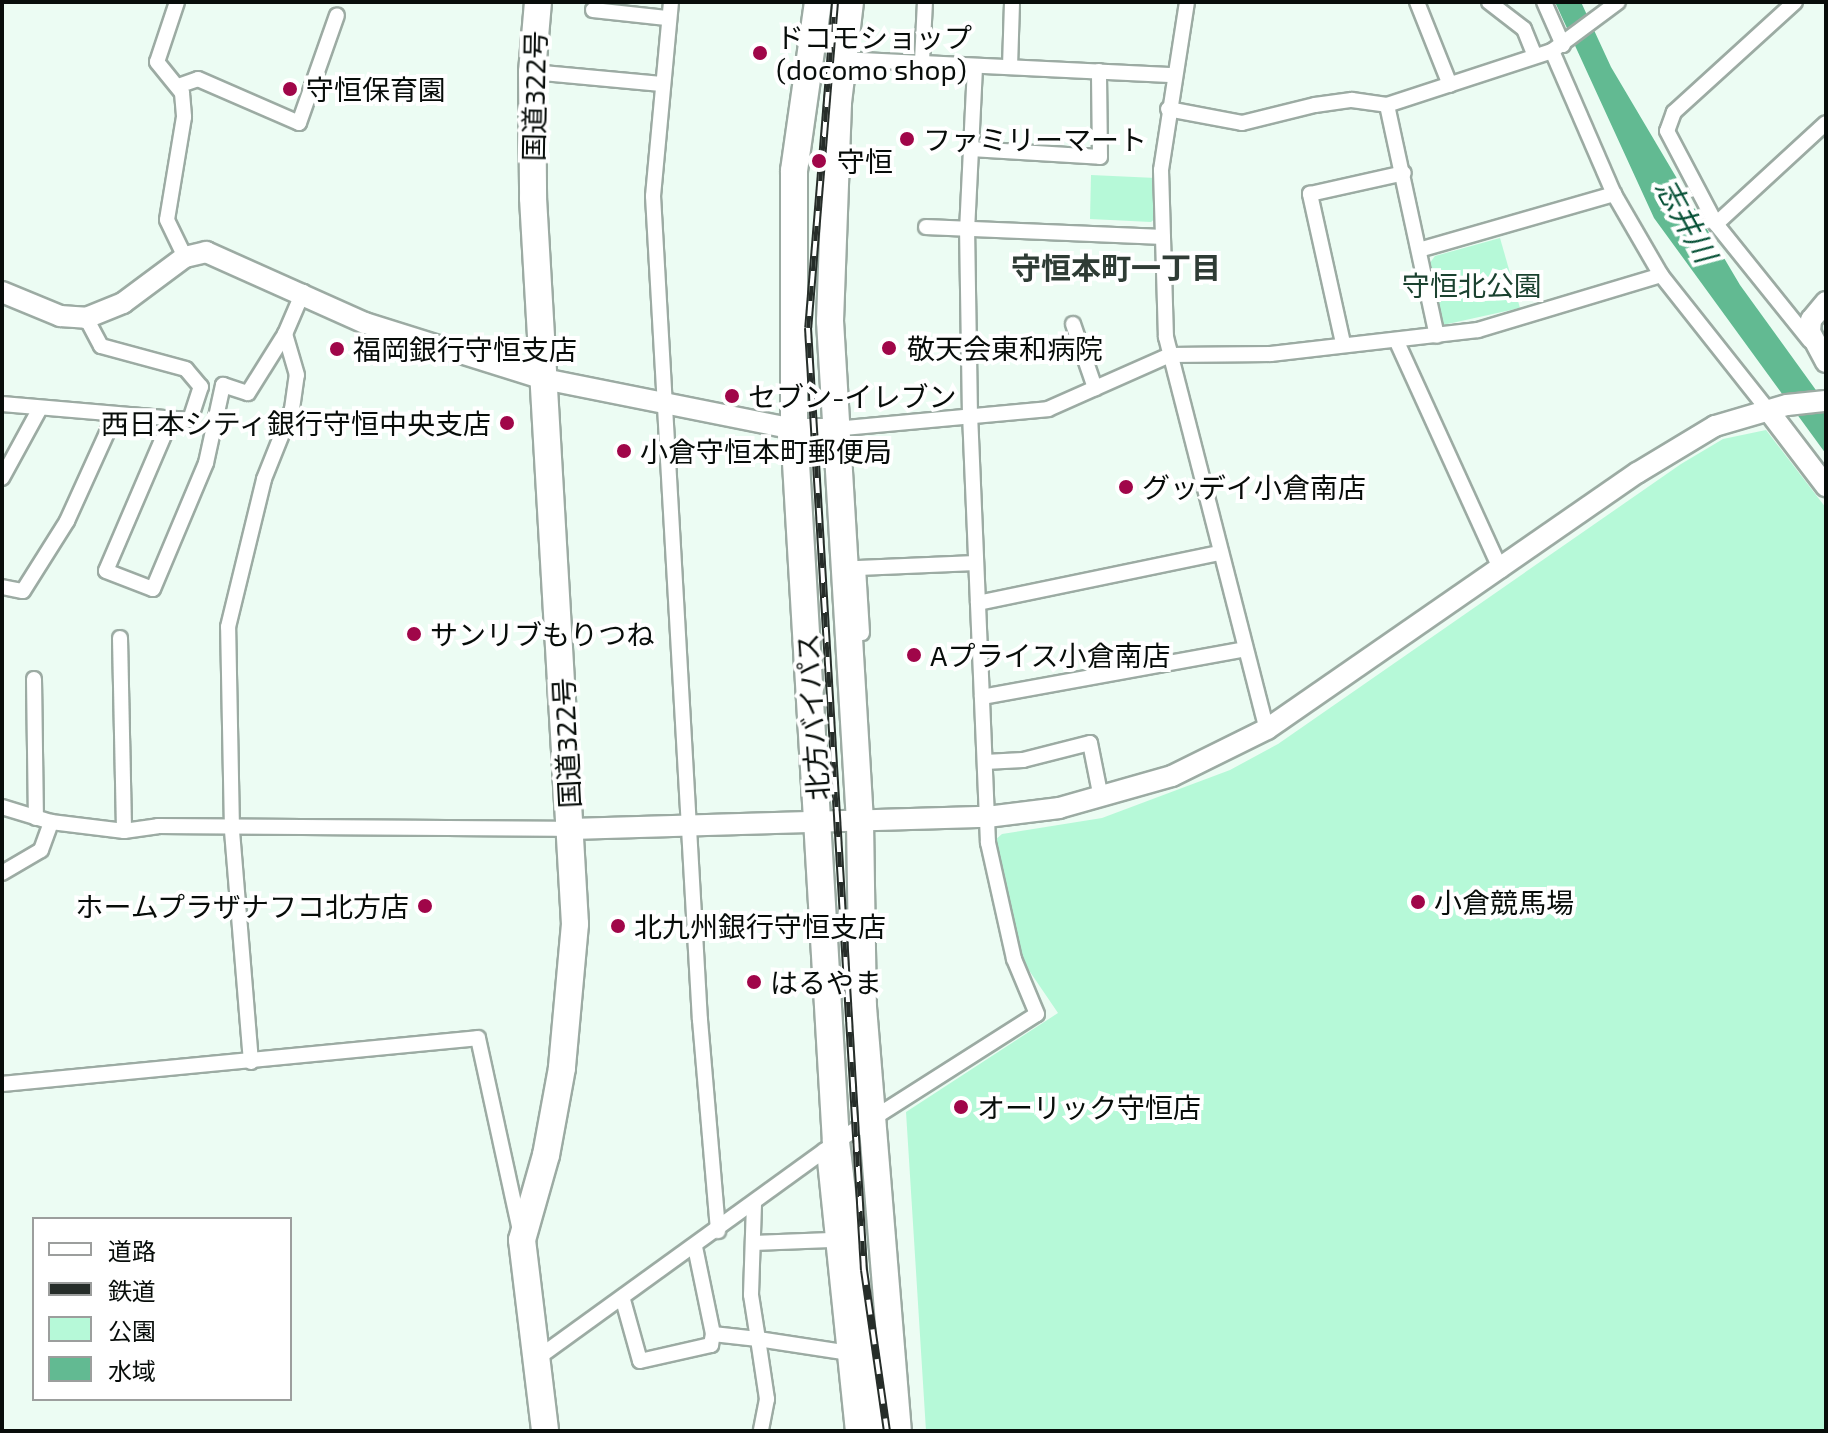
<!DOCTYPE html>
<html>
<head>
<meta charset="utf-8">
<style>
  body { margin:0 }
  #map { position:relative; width:1828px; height:1433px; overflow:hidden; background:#ecfcf3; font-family:"Exo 2","Noto Sans JP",sans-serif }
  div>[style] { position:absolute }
  .green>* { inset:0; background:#b6f9d8 }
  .water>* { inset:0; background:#62ba92 }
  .roads { filter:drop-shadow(2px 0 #9caba3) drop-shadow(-2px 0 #9caba3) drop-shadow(0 2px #9caba3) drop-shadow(0 -2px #9caba3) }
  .street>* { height:14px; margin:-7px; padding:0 7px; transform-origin:7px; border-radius:7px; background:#fff }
  .secondary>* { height:20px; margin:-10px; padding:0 10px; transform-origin:10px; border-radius:10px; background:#fff }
  .highway>* { height:26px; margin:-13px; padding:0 13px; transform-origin:13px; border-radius:13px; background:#fff }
  .rail>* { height:8px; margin-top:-4px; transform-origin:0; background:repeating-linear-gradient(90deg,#fff 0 15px,#262d29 0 30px); box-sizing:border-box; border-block:2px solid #262d29 }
  .dots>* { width:22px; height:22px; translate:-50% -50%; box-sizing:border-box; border:4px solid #fff; border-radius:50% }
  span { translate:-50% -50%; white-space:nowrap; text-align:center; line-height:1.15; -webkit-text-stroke:8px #fff; paint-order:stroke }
  .poi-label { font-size:28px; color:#080d0a }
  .left { translate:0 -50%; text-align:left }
  .right { translate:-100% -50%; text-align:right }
  .street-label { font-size:28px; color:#080d0a }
  .park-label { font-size:28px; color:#1b4230 }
  .water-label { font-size:30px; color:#055035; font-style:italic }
  .neighbourhood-label { font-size:30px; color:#2f3c35; font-weight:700 }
  .frame { position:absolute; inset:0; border:4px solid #080d0a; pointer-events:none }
  .legend { position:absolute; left:32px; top:1217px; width:260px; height:184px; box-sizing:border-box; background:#fff; border:2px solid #9c9e9d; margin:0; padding:10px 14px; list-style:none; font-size:24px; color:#080d0a }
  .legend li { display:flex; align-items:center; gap:16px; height:40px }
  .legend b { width:40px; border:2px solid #9c9e9d }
</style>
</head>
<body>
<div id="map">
  <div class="green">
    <div style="clip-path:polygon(1091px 175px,1156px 178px,1158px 216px,1151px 222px,1090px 219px)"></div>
    <div style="clip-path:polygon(1500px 238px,1520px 308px,1443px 325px,1429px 264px,1435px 256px)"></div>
    <div style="clip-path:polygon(1766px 430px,1826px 508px,1826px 1431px,926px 1431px,906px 1112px,1058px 1013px,1024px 963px,995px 840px,1002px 834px,1102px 818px,1230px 770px,1278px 744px,1681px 464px,1723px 439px)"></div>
  </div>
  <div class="water">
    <div style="clip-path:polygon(1555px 2px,1581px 2px,1611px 67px,1740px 285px,1826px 404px,1826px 454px,1654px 218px)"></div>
  </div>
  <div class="roads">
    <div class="street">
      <div style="left:177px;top:2px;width:63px;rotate:108.4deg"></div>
      <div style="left:157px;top:62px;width:40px;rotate:51deg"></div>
      <div style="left:182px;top:93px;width:24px;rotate:85deg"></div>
      <div style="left:184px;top:117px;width:104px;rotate:99.4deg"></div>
      <div style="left:167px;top:220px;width:41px;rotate:64.1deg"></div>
      <div style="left:671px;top:2px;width:195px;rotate:95.3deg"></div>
      <div style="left:653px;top:196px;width:825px;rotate:86.74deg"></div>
      <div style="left:700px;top:1020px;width:212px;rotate:85.1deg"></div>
      <div style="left:1187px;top:2px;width:170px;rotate:98.8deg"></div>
      <div style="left:1161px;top:170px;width:167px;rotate:88.3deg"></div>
      <div style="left:1166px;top:337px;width:405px;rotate:75.6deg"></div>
      <div style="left:1417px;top:2px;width:89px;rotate:68.3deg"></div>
      <div style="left:1489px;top:2px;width:44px;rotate:37.6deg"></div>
      <div style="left:1524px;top:29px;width:29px;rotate:68deg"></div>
      <div style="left:1544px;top:2px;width:47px;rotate:66.2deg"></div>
      <div style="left:1795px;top:2px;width:164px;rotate:137.7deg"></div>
      <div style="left:1674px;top:112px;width:20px;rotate:110deg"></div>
      <div style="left:1667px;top:131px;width:105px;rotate:62.2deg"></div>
      <div style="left:1716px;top:224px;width:150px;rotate:51.2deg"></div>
      <div style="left:593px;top:10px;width:74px;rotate:6.2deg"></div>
      <div style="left:1552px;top:51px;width:156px;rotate:66.6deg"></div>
      <div style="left:1614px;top:194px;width:94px;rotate:59.9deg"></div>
      <div style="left:1661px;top:275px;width:172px;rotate:51.6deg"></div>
      <div style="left:842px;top:59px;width:331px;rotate:2.8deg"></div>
      <div style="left:922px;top:61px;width:59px;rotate:-87.1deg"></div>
      <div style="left:1010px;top:67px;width:65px;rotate:-88.2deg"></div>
      <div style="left:532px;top:72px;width:130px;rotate:5.3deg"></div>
      <div style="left:178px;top:86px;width:21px;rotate:-19deg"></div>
      <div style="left:198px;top:79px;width:110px;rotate:23.5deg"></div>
      <div style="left:299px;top:123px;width:114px;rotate:-70.6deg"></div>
      <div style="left:1387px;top:105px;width:174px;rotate:-18.1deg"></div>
      <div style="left:1552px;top:51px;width:82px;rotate:-36.6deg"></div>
      <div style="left:1168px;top:109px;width:75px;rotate:10.7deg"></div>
      <div style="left:1242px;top:123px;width:75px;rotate:-13.9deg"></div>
      <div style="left:1315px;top:105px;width:37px;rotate:-8deg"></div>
      <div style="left:1352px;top:100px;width:35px;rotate:8deg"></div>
      <div style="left:1387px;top:105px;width:236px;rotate:77.8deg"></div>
      <div style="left:971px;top:149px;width:129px;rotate:3.5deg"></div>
      <div style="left:1100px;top:157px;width:86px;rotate:-90.7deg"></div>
      <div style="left:1716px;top:224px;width:149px;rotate:-42.6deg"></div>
      <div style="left:926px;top:227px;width:237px;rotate:2.4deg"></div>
      <div style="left:1422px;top:249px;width:200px;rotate:-16deg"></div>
      <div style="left:1073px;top:324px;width:68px;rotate:71deg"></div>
      <div style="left:1397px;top:342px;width:251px;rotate:65.5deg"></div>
      <div style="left:1343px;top:343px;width:153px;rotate:-102.5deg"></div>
      <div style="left:1310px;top:194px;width:96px;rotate:-12.6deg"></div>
      <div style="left:2px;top:404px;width:189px;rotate:4.9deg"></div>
      <div style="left:190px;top:420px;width:35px;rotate:-72deg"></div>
      <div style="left:201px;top:387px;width:23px;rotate:-130deg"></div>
      <div style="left:186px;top:369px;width:88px;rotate:-164.9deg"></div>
      <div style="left:101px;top:346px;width:32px;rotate:-118deg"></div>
      <div style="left:171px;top:419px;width:165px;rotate:113.2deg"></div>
      <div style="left:106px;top:571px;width:50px;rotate:21deg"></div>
      <div style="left:153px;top:589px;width:137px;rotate:-67.2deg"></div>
      <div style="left:206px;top:463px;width:80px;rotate:-77.7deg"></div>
      <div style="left:223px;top:385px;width:26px;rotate:18deg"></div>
      <div style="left:248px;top:393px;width:70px;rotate:-57.9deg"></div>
      <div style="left:834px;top:429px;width:215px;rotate:-5.3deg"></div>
      <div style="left:1048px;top:409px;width:133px;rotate:-23.9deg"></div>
      <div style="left:1170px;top:355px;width:101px;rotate:-0.6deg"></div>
      <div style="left:1271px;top:354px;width:208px;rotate:-6.6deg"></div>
      <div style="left:1478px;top:330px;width:191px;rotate:-16.7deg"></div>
      <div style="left:2px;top:478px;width:77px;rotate:-61.4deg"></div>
      <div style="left:2px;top:587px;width:21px;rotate:11deg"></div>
      <div style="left:23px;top:591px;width:83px;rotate:-57.8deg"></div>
      <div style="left:67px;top:521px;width:116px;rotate:-65.6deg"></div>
      <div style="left:978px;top:603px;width:246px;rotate:-11.7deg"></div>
      <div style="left:862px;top:633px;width:65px;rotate:-93.5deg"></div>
      <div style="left:858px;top:568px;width:118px;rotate:-2.4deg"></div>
      <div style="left:120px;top:638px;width:193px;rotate:88.8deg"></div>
      <div style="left:34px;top:679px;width:139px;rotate:89.2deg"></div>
      <div style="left:982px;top:697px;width:267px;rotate:-10.3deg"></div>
      <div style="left:985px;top:762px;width:38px;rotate:-3deg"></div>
      <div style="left:1023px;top:760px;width:69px;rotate:-14.2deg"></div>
      <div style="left:1090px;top:743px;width:56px;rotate:78.7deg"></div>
      <div style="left:2px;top:807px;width:51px;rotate:17deg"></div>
      <div style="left:51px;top:822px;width:74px;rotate:7deg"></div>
      <div style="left:124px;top:831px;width:34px;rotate:-8deg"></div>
      <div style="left:158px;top:826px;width:413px;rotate:0.4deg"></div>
      <div style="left:2px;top:873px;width:45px;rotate:-30.5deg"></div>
      <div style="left:41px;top:850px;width:30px;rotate:-70deg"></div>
      <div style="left:251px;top:1062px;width:233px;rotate:-94.7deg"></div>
      <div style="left:232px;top:830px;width:203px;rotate:-91.1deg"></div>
      <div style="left:228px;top:627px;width:152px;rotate:-76.3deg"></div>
      <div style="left:264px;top:479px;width:75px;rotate:-68.2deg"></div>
      <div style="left:292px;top:409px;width:34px;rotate:-82deg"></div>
      <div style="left:297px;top:375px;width:43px;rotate:-106.3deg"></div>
      <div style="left:285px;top:334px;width:46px;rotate:-66.8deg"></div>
      <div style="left:2px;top:1084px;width:478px;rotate:-5.5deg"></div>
      <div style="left:478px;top:1038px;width:198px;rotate:77.7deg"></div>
      <div style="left:824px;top:1151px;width:281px;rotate:84.1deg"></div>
      <div style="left:754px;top:1204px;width:91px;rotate:91.9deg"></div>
      <div style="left:751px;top:1295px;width:45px;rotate:81deg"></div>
      <div style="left:758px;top:1339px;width:86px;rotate:8.7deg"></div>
      <div style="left:753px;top:1243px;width:78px;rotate:-2.2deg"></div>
      <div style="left:695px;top:1247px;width:89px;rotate:78.3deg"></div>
      <div style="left:713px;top:1334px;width:45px;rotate:6.3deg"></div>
      <div style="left:758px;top:1339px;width:61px;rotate:81.5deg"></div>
      <div style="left:767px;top:1399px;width:33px;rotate:101deg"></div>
      <div style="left:623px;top:1300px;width:63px;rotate:74.4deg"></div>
      <div style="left:640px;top:1361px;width:73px;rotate:-12.7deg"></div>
      <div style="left:711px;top:1345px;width:11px;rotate:-80deg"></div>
      <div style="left:539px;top:1357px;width:367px;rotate:-35.9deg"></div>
      <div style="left:836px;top:1142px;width:238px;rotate:-32.5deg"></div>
      <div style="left:1037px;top:1014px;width:60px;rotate:-112.7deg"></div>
      <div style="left:1014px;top:959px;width:119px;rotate:-102.6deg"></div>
      <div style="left:988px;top:843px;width:426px;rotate:-92.4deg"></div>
      <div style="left:970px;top:417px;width:186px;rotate:-90.9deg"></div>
      <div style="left:967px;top:231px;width:165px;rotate:-87.2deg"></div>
    </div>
    <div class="secondary">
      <div style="left:2px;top:292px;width:63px;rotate:22.5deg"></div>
      <div style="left:60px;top:316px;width:26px;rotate:4deg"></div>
      <div style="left:86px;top:318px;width:40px;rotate:-22deg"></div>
      <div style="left:123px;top:303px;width:77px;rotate:-36.6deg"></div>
      <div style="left:185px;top:257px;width:22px;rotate:-13deg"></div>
      <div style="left:206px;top:252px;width:174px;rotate:24.1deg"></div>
      <div style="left:365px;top:323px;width:188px;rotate:17.4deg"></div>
      <div style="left:544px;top:379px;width:255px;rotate:11.3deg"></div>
      <div style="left:794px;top:429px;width:40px"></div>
      <div style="left:1826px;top:302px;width:23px;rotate:130deg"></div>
      <div style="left:1811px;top:320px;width:12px;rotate:95deg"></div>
      <div style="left:1810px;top:332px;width:34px;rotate:62deg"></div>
      <div style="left:1768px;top:410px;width:96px;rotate:52.7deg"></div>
      <div style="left:571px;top:829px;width:416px;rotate:-1.7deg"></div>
      <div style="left:987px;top:817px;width:73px;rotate:-7.1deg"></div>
      <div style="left:1059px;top:808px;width:117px;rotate:-15.8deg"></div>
      <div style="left:1172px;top:776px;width:106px;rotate:-26.3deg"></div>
      <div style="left:1267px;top:729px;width:450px;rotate:-34.7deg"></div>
      <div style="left:1637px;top:473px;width:91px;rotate:-31.1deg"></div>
      <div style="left:1715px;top:426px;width:75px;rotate:-16.3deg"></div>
      <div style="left:1787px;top:405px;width:39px;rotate:-6deg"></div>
    </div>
    <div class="highway">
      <div style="left:538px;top:2px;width:70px;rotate:94.9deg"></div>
      <div style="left:532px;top:72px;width:126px;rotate:89.5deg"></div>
      <div style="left:533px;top:198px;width:727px;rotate:86.69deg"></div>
      <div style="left:575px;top:924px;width:145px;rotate:95.2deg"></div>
      <div style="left:562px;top:1068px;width:88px;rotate:100.4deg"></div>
      <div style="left:546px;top:1155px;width:88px;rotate:105.8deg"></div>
      <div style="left:522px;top:1240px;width:192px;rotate:83.1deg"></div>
      <div style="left:818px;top:2px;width:171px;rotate:98.1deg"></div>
      <div style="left:794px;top:171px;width:258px;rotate:90deg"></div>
      <div style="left:794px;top:429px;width:714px;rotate:86.63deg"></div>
      <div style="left:836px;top:1142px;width:291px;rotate:83.1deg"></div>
      <div style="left:850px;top:2px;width:102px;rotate:96.8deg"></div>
      <div style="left:838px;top:103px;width:218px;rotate:92.1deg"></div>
      <div style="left:830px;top:321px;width:502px;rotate:86.57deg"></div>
      <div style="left:860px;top:822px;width:185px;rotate:89.1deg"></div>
      <div style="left:863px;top:1007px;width:425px;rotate:85.3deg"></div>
    </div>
  </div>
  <div class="rail">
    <div style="left:835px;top:2px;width:327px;rotate:94.7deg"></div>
    <div style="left:808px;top:328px;width:944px;rotate:86.6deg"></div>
    <div style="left:864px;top:1270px;width:163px;rotate:81.9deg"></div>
  </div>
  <div class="dots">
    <div style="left:760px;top:53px;background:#a00649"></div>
    <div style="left:290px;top:89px;background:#a00649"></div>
    <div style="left:907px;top:139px;background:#a00649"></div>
    <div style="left:819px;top:161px;background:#a00649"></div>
    <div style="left:889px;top:348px;background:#a00649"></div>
    <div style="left:337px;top:349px;background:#a00649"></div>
    <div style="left:732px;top:396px;background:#a00649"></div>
    <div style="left:507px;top:423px;background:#a00649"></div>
    <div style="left:624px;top:451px;background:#a00649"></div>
    <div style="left:1126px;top:487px;background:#a00649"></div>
    <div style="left:414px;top:634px;background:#a00649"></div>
    <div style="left:914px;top:655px;background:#a00649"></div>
    <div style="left:1418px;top:902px;background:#a00649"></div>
    <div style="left:425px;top:906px;background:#a00649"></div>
    <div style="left:618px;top:926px;background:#a00649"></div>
    <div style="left:754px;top:982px;background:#a00649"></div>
    <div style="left:961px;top:1107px;background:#a00649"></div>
  </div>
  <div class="poi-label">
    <span class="left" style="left:776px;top:53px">ドコモショップ<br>(docomo shop)</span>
    <span class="left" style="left:306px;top:89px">守恒保育園</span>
    <span class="left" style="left:923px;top:139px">ファミリーマート</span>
    <span class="left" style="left:837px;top:161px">守恒</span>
    <span class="left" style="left:907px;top:348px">敬天会東和病院</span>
    <span class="left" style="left:353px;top:349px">福岡銀行守恒支店</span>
    <span class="left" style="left:748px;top:396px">セブン-イレブン</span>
    <span class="right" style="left:491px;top:423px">西日本シティ銀行守恒中央支店</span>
    <span class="left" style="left:640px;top:451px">小倉守恒本町郵便局</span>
    <span class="left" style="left:1142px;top:487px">グッデイ小倉南店</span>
    <span class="left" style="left:430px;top:634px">サンリブもりつね</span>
    <span class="left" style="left:930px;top:655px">Aプライス小倉南店</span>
    <span class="left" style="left:1434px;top:902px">小倉競馬場</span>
    <span class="right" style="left:409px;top:906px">ホームプラザナフコ北方店</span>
    <span class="left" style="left:634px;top:926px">北九州銀行守恒支店</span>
    <span class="left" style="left:770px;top:982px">はるやま</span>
    <span class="left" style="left:977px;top:1107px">オーリック守恒店</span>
  </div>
  <div class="street-label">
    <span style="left:534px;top:96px;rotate:-89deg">国道322号</span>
    <span style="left:812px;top:717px;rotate:-94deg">北方バイパス</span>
    <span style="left:566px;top:743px;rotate:-93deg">国道322号</span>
  </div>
  <div class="park-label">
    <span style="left:1472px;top:285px">守恒北公園</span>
  </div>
  <div class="water-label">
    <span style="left:1687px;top:220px;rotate:61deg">志井川</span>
  </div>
  <div class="neighbourhood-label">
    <span style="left:1116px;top:267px">守恒本町一丁目</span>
  </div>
  <div class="frame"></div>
  <ul class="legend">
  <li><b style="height:10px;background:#fff"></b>道路</li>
  <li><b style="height:10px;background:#262d29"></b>鉄道</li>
  <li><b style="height:22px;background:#b6f9d8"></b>公園</li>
  <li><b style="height:22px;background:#62ba92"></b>水域</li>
  </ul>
</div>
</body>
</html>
